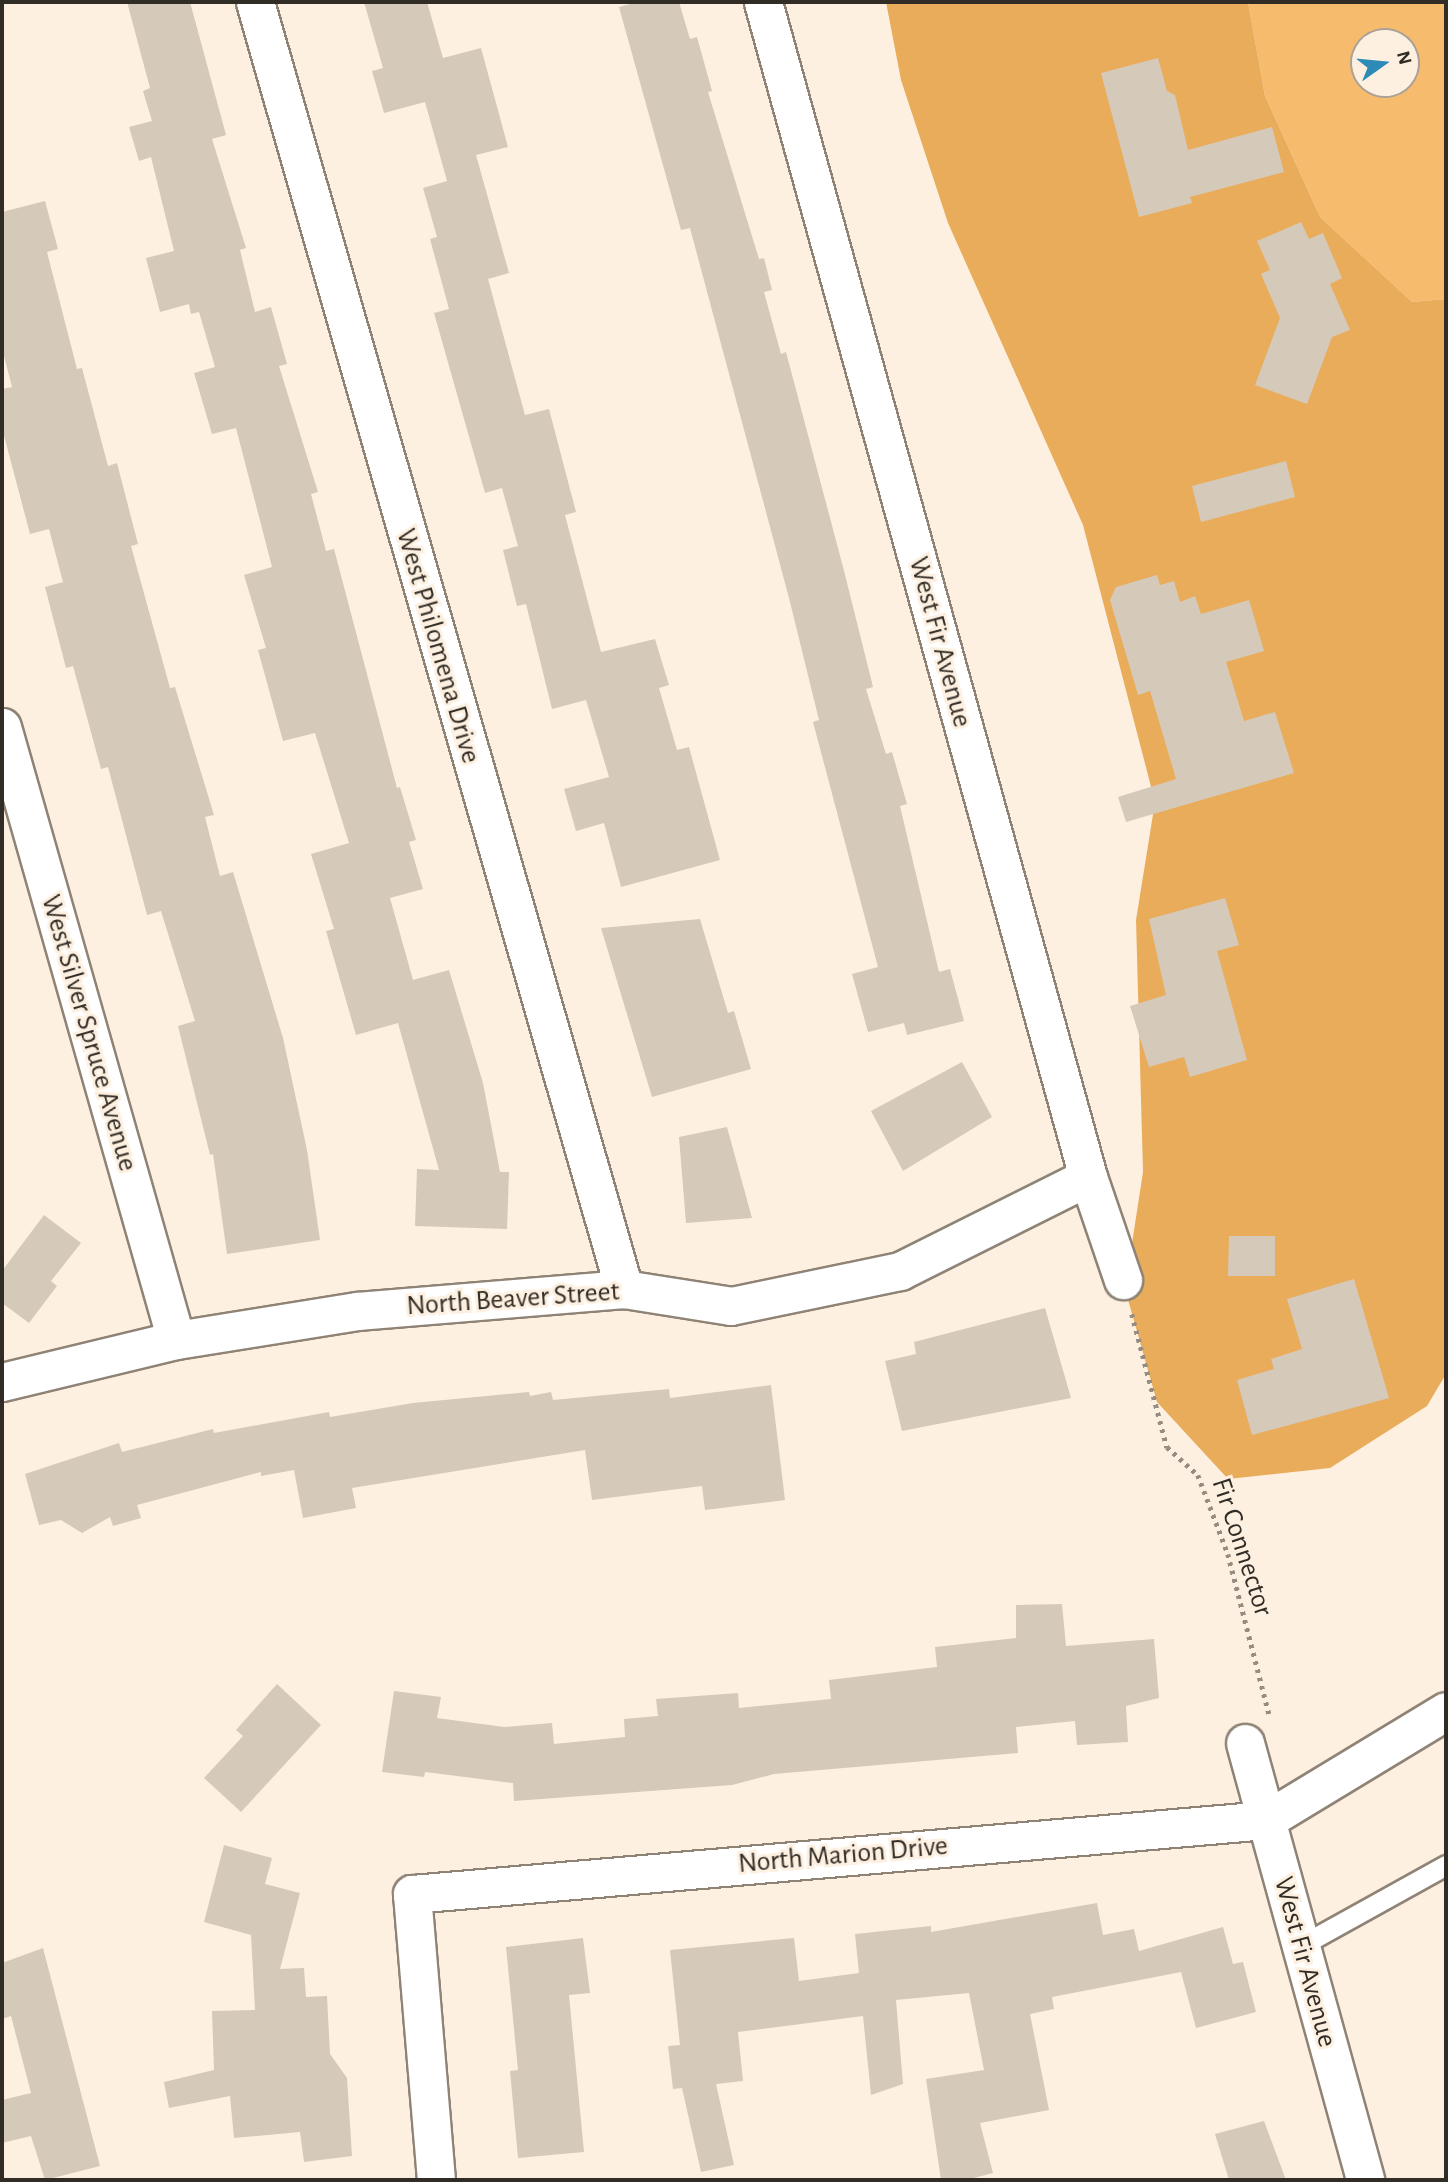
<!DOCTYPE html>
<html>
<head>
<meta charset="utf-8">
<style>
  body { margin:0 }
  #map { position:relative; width:1448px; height:2182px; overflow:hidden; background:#fdf0e0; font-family:"Alegreya Sans",sans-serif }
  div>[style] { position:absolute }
  .green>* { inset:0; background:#f7bb6d }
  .forest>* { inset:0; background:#e9ac5b }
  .building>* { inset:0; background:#d5c9ba }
  .path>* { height:4.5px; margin-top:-2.25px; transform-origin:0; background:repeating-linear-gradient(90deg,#968d82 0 3.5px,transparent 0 8.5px) }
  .roads { filter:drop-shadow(2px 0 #8f8376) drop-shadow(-2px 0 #8f8376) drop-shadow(0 2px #8f8376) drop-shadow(0 -2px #8f8376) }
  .lane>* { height:19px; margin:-9.5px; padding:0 9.5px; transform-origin:9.5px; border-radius:9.5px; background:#fff }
  .street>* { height:37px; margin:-18.5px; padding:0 18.5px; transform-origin:18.5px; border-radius:18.5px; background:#fff }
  span { translate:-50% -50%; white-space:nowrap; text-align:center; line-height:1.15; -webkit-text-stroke:6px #fdf0e0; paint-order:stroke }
  .street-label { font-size:28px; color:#312c26 }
  .frame { position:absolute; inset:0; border:4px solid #312c26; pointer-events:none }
  .north { position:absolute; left:1350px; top:28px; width:70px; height:70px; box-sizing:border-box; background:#fdf0e0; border:2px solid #aba296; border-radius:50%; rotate:75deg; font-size:19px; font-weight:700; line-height:28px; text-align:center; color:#312c26 }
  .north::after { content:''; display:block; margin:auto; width:24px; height:32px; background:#2e8ab6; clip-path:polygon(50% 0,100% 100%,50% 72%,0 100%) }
</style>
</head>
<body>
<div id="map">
  <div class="green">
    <div style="clip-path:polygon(evenodd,1248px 2px,1446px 2px,1446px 299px,1412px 302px,1320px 217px,1265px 96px,1248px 2px,1364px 42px,1406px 42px,1406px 84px,1364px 84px,1364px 42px)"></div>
  </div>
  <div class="forest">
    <div style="clip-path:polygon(886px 2px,1248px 2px,1265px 96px,1320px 217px,1412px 302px,1446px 299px,1446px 1374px,1427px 1406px,1330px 1468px,1228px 1479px,1157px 1402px,1125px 1289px,1143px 1172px,1136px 920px,1155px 802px,1083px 525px,948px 223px,901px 80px)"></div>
  </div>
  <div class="building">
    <div style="clip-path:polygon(127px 2px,190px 2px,226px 135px,212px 139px,246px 248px,240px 250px,255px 312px,271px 307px,287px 364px,279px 366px,318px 492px,311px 494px,326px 551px,334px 549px,397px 788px,400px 787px,416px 840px,409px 842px,423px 889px,390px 898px,413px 980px,449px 970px,483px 1083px,500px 1172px,509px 1172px,507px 1229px,415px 1226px,417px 1169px,439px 1170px,398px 1023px,356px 1035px,326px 931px,334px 929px,311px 854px,349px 843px,315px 733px,283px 741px,258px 650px,266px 648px,244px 575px,272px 567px,236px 428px,212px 434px,194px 373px,215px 367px,199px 312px,191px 314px,189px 304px,160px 312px,146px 258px,174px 251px,151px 157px,139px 161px,129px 127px,152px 121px,143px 91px,150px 88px)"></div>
    <div style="clip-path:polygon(364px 2px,427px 2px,443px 58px,481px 48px,508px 147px,476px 155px,509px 273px,488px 279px,525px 415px,549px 409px,576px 512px,565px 515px,601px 652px,655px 639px,669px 685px,659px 688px,677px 750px,689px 747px,720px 860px,621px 887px,604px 823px,576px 831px,564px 789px,609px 777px,586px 700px,552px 709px,526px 604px,517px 606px,503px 550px,518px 546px,502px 488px,485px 493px,434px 313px,449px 309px,430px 239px,437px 237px,423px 188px,447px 181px,425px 102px,384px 113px,372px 71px,383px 68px)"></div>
    <div style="clip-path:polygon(638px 2px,679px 2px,690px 39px,697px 37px,712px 91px,708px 92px,759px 259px,764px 258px,772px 290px,764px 292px,781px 354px,786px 352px,843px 567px,873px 687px,866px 689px,886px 754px,892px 752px,907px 804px,900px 806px,939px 972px,950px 969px,964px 1021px,907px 1035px,904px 1023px,868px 1032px,852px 974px,878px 967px,813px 722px,819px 720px,789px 598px,690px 228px,681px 230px,619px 7px)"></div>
    <div style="clip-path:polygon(1158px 58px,1167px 91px,1175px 95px,1188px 150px,1272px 127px,1284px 172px,1190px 197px,1192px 203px,1139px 217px,1101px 73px)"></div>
    <div style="clip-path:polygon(45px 201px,58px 249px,47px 252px,77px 369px,82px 368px,108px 466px,117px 463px,138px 544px,131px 546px,170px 688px,175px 687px,214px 815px,205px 817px,220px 876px,233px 872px,283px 1038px,307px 1150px,320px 1240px,227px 1254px,213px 1154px,210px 1155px,178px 1026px,195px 1021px,161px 911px,147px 915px,108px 767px,101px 769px,73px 666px,66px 668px,45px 587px,63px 582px,49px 529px,30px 534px,2px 428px,2px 389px,12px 387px,2px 348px,2px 212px)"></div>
    <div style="clip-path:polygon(1301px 222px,1309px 239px,1323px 233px,1342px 278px,1330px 284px,1350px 330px,1332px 337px,1307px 404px,1255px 385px,1280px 318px,1261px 274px,1270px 270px,1257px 241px)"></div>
    <div style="clip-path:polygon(1286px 461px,1295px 497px,1201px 522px,1192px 486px)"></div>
    <div style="clip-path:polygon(1157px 575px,1160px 585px,1174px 581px,1180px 602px,1195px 596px,1201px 614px,1249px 600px,1264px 651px,1226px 662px,1244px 721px,1275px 712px,1294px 773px,1126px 822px,1118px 797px,1176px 779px,1150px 691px,1138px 695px,1110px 600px,1116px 587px)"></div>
    <div style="clip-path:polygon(1225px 898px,1239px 945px,1217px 951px,1247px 1060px,1190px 1077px,1184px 1057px,1149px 1067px,1130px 1006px,1166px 995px,1149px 919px)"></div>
    <div style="clip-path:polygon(700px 919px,728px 1013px,734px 1011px,751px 1069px,652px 1097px,601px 928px)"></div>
    <div style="clip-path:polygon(962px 1062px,992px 1117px,903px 1171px,871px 1111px)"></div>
    <div style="clip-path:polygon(727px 1127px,752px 1218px,686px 1223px,679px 1137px)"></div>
    <div style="clip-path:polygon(44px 1215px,81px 1243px,51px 1281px,57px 1286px,29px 1323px,2px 1303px,2px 1271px)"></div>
    <div style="clip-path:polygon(1229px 1236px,1275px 1236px,1275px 1276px,1228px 1276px)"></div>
    <div style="clip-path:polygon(1354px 1279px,1389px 1398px,1252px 1435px,1237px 1380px,1274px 1369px,1271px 1359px,1302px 1349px,1287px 1299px)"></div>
    <div style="clip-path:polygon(1045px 1308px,1071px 1398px,902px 1431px,885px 1361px,916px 1354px,914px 1342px)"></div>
    <div style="clip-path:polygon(771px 1385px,785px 1500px,705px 1510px,702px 1486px,592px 1500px,585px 1450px,352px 1488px,356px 1508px,303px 1518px,294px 1470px,261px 1476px,261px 1472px,137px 1505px,141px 1518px,113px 1526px,110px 1517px,82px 1533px,61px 1520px,39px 1525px,25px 1474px,119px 1443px,122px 1452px,213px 1429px,214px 1433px,329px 1412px,330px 1417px,413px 1403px,529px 1392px,530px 1396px,551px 1392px,553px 1400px,669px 1389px,670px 1398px)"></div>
    <div style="clip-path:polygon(1062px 1604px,1066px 1646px,1154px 1639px,1159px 1698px,1126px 1706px,1128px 1742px,1077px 1745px,1075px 1721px,1016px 1727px,1018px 1753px,774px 1774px,732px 1785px,514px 1801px,513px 1783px,425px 1772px,424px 1777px,382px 1772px,394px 1691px,441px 1697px,437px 1718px,504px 1727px,552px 1723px,554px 1744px,625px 1737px,624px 1719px,658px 1716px,656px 1699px,738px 1693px,739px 1708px,831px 1699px,829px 1680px,937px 1667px,935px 1647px,1016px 1638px,1016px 1605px)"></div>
    <div style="clip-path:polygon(277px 1684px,321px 1725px,241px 1812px,204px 1778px,243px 1736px,236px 1730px)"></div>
    <div style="clip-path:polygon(224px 1845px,272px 1858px,265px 1884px,300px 1893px,280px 1969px,304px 1968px,306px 1997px,327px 1996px,330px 2054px,347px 2078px,352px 2156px,304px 2162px,300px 2132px,234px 2138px,230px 2096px,169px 2108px,164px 2082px,214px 2070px,212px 2011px,255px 2010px,251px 1935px,204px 1922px)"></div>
    <div style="clip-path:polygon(1097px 1903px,1103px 1935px,1134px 1929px,1139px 1951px,1223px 1927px,1233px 1964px,1243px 1962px,1256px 2012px,1196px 2028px,1181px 1972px,1052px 1997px,1054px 2009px,1030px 2014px,1049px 2110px,980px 2123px,993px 2173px,966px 2180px,941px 2180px,926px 2079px,984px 2070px,969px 1993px,896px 2000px,903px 2084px,871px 2095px,863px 2016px,738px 2032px,743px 2081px,716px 2084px,734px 2165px,701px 2172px,682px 2088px,673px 2089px,668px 2046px,680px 2045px,670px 1950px,794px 1938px,799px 1981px,859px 1973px,855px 1934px,931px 1926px,931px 1932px)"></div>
    <div style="clip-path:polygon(583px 1938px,590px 1993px,569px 1995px,584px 2152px,518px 2158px,510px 2071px,518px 2070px,506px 1947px)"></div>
    <div style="clip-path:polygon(43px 1948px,100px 2166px,45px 2180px,31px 2136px,2px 2143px,2px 2100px,31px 2093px,11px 2016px,2px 2019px,2px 1963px)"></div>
    <div style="clip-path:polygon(1264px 2121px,1286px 2180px,1229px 2180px,1215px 2134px)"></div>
  </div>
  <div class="path">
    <div style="left:1132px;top:1314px;width:138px;rotate:75.3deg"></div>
    <div style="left:1167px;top:1447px;width:42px;rotate:42.1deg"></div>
    <div style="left:1198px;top:1475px;width:85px;rotate:69.2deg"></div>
    <div style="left:1228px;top:1554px;width:165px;rotate:75.6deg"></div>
  </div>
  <div class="roads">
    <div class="lane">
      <div style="left:1300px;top:1946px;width:167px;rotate:-29deg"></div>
    </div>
    <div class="street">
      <div style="left:255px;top:2px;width:1339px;rotate:74deg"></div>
      <div style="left:763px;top:2px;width:1219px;rotate:74.54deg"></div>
      <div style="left:1088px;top:1177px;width:109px;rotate:71.2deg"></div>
      <div style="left:2px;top:727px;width:637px;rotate:74.15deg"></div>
      <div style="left:2px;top:1382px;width:179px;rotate:-13.6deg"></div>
      <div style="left:176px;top:1340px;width:183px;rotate:-9.1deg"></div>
      <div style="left:357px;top:1311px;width:268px;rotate:-4.7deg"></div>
      <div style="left:624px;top:1289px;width:108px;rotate:9deg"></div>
      <div style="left:731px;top:1306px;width:173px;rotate:-11.7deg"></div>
      <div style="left:900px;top:1271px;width:210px;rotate:-26.6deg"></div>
      <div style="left:1245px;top:1743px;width:453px;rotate:74.6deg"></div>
      <div style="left:436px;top:2180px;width:287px;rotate:-94.8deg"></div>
      <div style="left:412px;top:1894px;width:857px;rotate:-4.95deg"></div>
      <div style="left:1266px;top:1820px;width:210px;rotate:-31.2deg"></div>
    </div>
  </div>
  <div class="street-label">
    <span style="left:940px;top:642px;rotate:75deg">West Fir Avenue</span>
    <span style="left:438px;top:646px;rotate:74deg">West Philomena Drive</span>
    <span style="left:89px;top:1033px;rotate:74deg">West Silver Spruce Avenue</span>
    <span style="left:513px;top:1299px;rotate:-4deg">North Beaver Street</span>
    <span style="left:1242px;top:1547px;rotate:72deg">Fir Connector</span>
    <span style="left:843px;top:1855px;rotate:-5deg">North Marion Drive</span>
    <span style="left:1305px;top:1962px;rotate:75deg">West Fir Avenue</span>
  </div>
  <div class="frame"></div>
  <div class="north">N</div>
</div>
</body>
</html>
